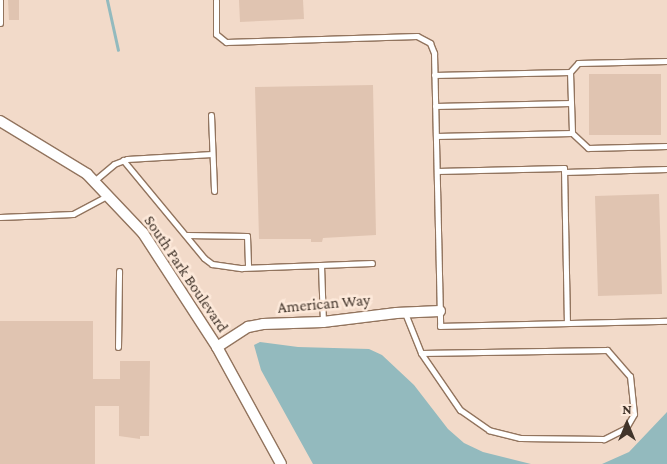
<!DOCTYPE html>
<html>
<head>
<meta charset="utf-8">
<style>
  body { margin:0 }
  #map { position:relative; width:667px; height:464px; overflow:hidden; background:#fde9da; font-family:"Crimson Pro",serif }
  div>[style] { position:absolute }
  .built>* { inset:0; background:#f2dac9 }
  .water>* { inset:0; background:#93babe }
  .stream>* { height:3px; margin:-1.5px; padding:0 1.5px; transform-origin:1.5px; border-radius:1.5px; background:#93babe }
  .building>* { inset:0; background:#e0c4b1 }
  .roads { filter:drop-shadow(1px 0 #92745e) drop-shadow(-1px 0 #92745e) drop-shadow(0 1px #92745e) drop-shadow(0 -1px #92745e) }
  .service>* { height:5px; margin:-2.5px; padding:0 2.5px; transform-origin:2.5px; border-radius:2.5px; background:#fff }
  .minor>* { height:10px; margin:-5px; padding:0 5px; transform-origin:5px; border-radius:5px; background:#fff }
  span { translate:-50% -50%; white-space:nowrap; text-align:center; line-height:1.15; -webkit-text-stroke:5px #fde9da; paint-order:stroke }
  .street-label { font-size:16px; color:#41342a }
  .north { position:absolute; left:602px; top:399px; width:50px; height:50px; -webkit-text-stroke:4px #fde9da; paint-order:stroke; rotate:0deg; font-size:14px; font-weight:700; line-height:20px; text-align:center; color:#41342a }
  .north::after { content:''; display:block; margin:auto; width:18px; height:22px; background:#41342a; clip-path:polygon(50% 0,100% 100%,50% 72%,0 100%) }
</style>
</head>
<body>
<div id="map">
  <div class="built">
    <div style="clip-path:polygon(0 0,667px 0,667px 464px,0 464px)"></div>
  </div>
  <div class="water">
    <div style="clip-path:polygon(260px 342px,298px 347px,369px 349px,382px 355px,414px 385px,448px 429px,464px 443px,483px 452px,531px 464px,313px 464px,261px 370px,254px 345px)"></div>
    <div style="clip-path:polygon(667px 412px,667px 464px,602px 464px,629px 452px)"></div>
  </div>
  <div class="stream">
    <div style="left:107px;top:0;width:51px;rotate:77.6deg"></div>
  </div>
  <div class="building">
    <div style="clip-path:polygon(8px 0,19px 0,19px 20px,9px 20px)"></div>
    <div style="clip-path:polygon(239px 0,303px 0,304px 19px,240px 22px)"></div>
    <div style="clip-path:polygon(589px 74px,661px 74px,661px 135px,589px 135px)"></div>
    <div style="clip-path:polygon(373px 85px,376px 235px,323px 238px,322px 242px,311px 242px,311px 239px,259px 239px,255px 87px)"></div>
    <div style="clip-path:polygon(659px 194px,662px 294px,598px 296px,595px 196px)"></div>
    <div style="clip-path:polygon(0 321px,93px 321px,93px 379px,120px 379px,120px 361px,150px 361px,149px 436px,140px 436px,140px 439px,119px 436px,119px 406px,95px 406px,95px 464px,0 464px)"></div>
  </div>
  <div class="roads">
    <div class="service">
      <div style="left:216px;top:0;width:34px;rotate:90deg"></div>
      <div style="left:216px;top:34px;width:13px;rotate:39deg"></div>
      <div style="left:226px;top:42px;width:191px;rotate:-1.8deg"></div>
      <div style="left:417px;top:36px;width:15px;rotate:28deg"></div>
      <div style="left:430px;top:43px;width:11px;rotate:68deg"></div>
      <div style="left:434px;top:53px;width:273px;rotate:88.7deg"></div>
      <div style="left:440px;top:326px;width:227px;rotate:-1.3deg"></div>
      <div style="left:0;top:23px;width:23px;rotate:-90deg"></div>
      <div style="left:570px;top:72px;width:61px;rotate:88.1deg"></div>
      <div style="left:572px;top:133px;width:22px;rotate:43deg"></div>
      <div style="left:588px;top:148px;width:79px;rotate:-1.5deg"></div>
      <div style="left:434px;top:75px;width:136px;rotate:-1.3deg"></div>
      <div style="left:570px;top:72px;width:12px;rotate:-48deg"></div>
      <div style="left:578px;top:63px;width:89px;rotate:-1.3deg"></div>
      <div style="left:435px;top:106px;width:136px;rotate:-1.3deg"></div>
      <div style="left:211px;top:115px;width:76px;rotate:87.7deg"></div>
      <div style="left:436px;top:136px;width:136px;rotate:-1.3deg"></div>
      <div style="left:123px;top:160px;width:127px;rotate:50.4deg"></div>
      <div style="left:204px;top:258px;width:10px;rotate:37deg"></div>
      <div style="left:212px;top:264px;width:30px;rotate:8deg"></div>
      <div style="left:242px;top:268px;width:130px;rotate:-2.2deg"></div>
      <div style="left:437px;top:171px;width:127px;rotate:-1.4deg"></div>
      <div style="left:564px;top:168px;width:155px;rotate:88.9deg"></div>
      <div style="left:564px;top:172px;width:103px;rotate:-1.7deg"></div>
      <div style="left:94px;top:181px;width:26px;rotate:-40deg"></div>
      <div style="left:114px;top:164px;width:14px;rotate:-21deg"></div>
      <div style="left:127px;top:159px;width:85px;rotate:-3.4deg"></div>
      <div style="left:0;top:217px;width:73px;rotate:-2.4deg"></div>
      <div style="left:73px;top:214px;width:38px;rotate:-28deg"></div>
      <div style="left:187px;top:235px;width:60px;rotate:1deg"></div>
      <div style="left:247px;top:236px;width:31px;rotate:88deg"></div>
      <div style="left:321px;top:265px;width:57px;rotate:88deg"></div>
      <div style="left:405px;top:313px;width:43px;rotate:68.2deg"></div>
      <div style="left:421px;top:353px;width:186px;rotate:-0.9deg"></div>
      <div style="left:607px;top:350px;width:35px;rotate:49deg"></div>
      <div style="left:630px;top:376px;width:38px;rotate:84deg"></div>
      <div style="left:634px;top:414px;width:16px;rotate:120deg"></div>
      <div style="left:626px;top:428px;width:25px;rotate:153deg"></div>
      <div style="left:604px;top:439px;width:84px;rotate:-179.3deg"></div>
      <div style="left:520px;top:438px;width:32px;rotate:-166deg"></div>
      <div style="left:489px;top:430px;width:35px;rotate:-145deg"></div>
      <div style="left:460px;top:410px;width:69px;rotate:-124.4deg"></div>
      <div style="left:118px;top:347px;width:76px;rotate:-89.2deg"></div>
    </div>
    <div class="minor">
      <div style="left:0;top:121px;width:102px;rotate:31.3deg"></div>
      <div style="left:87px;top:174px;width:81px;rotate:46.5deg"></div>
      <div style="left:143px;top:233px;width:136px;rotate:57deg"></div>
      <div style="left:217px;top:347px;width:133px;rotate:61.3deg"></div>
      <div style="left:217px;top:347px;width:37px;rotate:-33deg"></div>
      <div style="left:248px;top:327px;width:15px;rotate:-11deg"></div>
      <div style="left:263px;top:324px;width:60px;rotate:-1.9deg"></div>
      <div style="left:323px;top:322px;width:74px;rotate:-7deg"></div>
      <div style="left:396px;top:313px;width:44px;rotate:-2.6deg"></div>
    </div>
  </div>
  <div class="street-label">
    <span style="left:186px;top:274px;rotate:56deg">South Park Boulevard</span>
    <span style="left:324px;top:304px;rotate:-5deg">American Way</span>
  </div>
  <div class="north">N</div>
</div>
</body>
</html>
